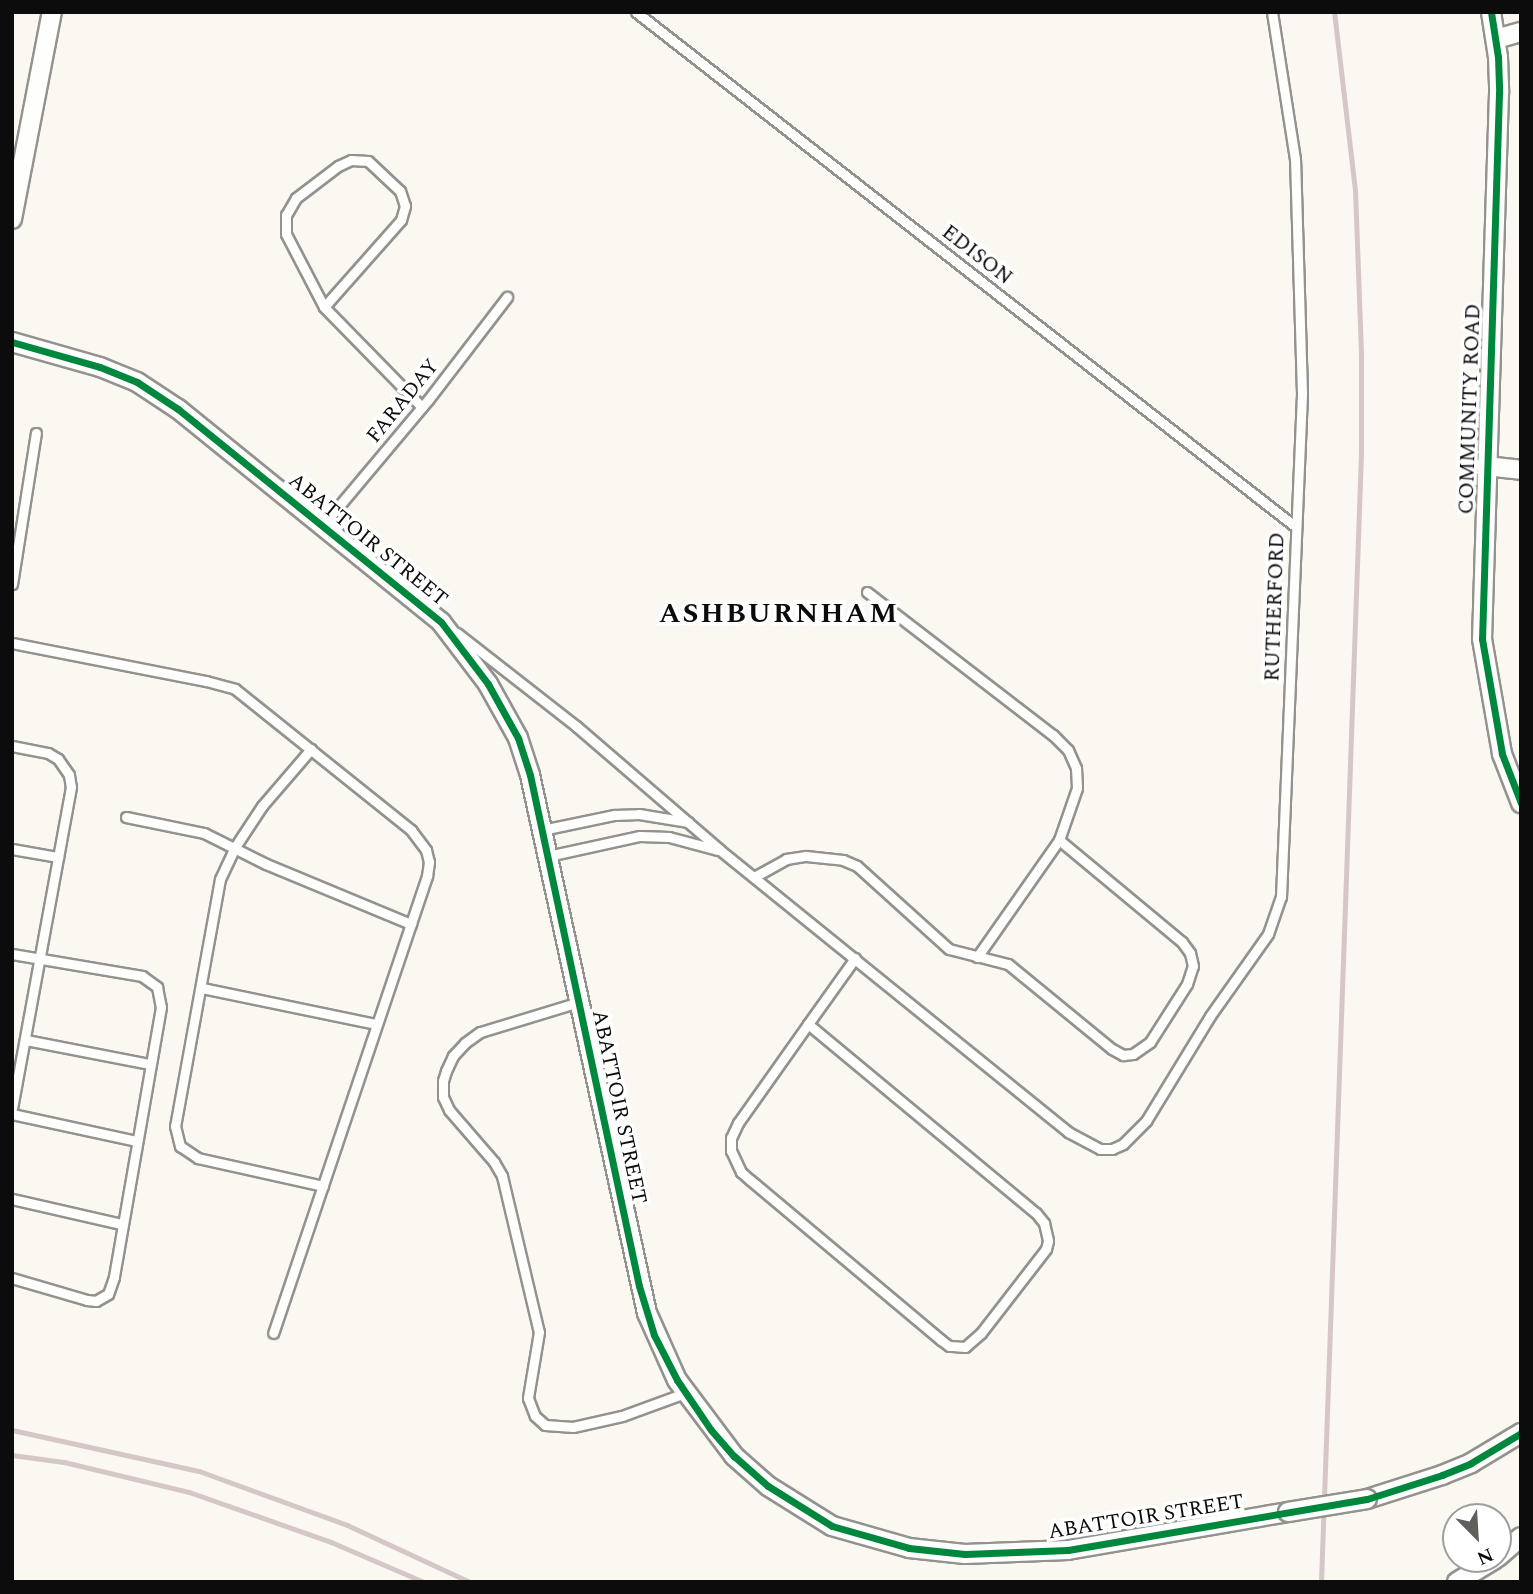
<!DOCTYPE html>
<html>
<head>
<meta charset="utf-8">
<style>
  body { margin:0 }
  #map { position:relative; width:1533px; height:1594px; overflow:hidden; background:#faf8f0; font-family:Spectral,serif }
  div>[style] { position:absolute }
  .roads { filter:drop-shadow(2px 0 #93928f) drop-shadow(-2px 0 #93928f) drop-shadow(0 2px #93928f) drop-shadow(0 -2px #93928f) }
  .service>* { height:9px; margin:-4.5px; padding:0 4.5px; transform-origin:4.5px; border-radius:4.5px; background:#fefefd }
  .minor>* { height:18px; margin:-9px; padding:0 9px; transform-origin:9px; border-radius:9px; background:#fefefd }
  .rail>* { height:5px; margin:-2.5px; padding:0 2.5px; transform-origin:2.5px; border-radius:2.5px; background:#d5c7c5 }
  .bridges { filter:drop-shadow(2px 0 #93928f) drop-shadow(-2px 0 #93928f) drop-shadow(0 2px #93928f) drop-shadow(0 -2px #93928f) }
  .minor-bridge>* { height:18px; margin:-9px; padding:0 9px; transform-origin:9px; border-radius:9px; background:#fefefd }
  .cycleway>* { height:7px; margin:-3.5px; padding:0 3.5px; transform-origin:3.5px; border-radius:3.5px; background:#00873e }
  span { translate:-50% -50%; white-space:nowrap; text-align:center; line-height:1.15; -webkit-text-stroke:7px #fff; paint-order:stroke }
  .street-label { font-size:21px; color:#0c0c0c }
  .district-label { font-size:28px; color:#0c0c0c; font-weight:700; letter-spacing:2px }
  .frame { position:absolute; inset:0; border:14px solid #0c0c0c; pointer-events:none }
  .north { position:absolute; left:1442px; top:1503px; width:70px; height:70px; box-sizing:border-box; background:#fff; border:2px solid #9e9e9e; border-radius:50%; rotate:156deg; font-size:19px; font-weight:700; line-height:28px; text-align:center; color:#0c0c0c }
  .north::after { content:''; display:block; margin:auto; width:24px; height:32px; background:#5f5f5c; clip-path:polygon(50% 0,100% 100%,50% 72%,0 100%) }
</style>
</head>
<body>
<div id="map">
  <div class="roads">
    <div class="service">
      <div style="left:636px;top:12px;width:837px;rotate:37.97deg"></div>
      <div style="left:324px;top:307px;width:116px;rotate:-48.5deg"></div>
      <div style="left:401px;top:220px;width:15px;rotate:-74deg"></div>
      <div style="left:405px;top:206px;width:16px;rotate:-108deg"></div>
      <div style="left:400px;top:191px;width:44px;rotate:-136.8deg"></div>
      <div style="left:368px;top:161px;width:17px;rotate:-177deg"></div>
      <div style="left:351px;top:160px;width:14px;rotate:155deg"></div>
      <div style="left:338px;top:166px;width:53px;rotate:142.7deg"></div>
      <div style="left:296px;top:198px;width:20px;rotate:120deg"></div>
      <div style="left:286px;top:215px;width:19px;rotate:90deg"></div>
      <div style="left:286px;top:234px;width:82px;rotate:62.5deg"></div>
      <div style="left:324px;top:307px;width:140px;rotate:45.6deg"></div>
      <div style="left:323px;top:525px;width:163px;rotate:-50deg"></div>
      <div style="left:428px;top:400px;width:130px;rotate:-52.5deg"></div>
      <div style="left:12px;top:584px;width:153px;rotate:-81deg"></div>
      <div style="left:867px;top:592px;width:235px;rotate:37.6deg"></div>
      <div style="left:1053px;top:735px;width:21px;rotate:45deg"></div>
      <div style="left:1068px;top:750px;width:20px;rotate:66deg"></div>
      <div style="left:1076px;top:768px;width:20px;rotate:87deg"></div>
      <div style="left:1077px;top:788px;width:55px;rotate:109.1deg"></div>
      <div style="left:1059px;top:840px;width:143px;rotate:125deg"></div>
      <div style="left:457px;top:633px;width:151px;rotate:38deg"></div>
      <div style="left:576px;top:726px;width:190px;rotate:40.7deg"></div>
      <div style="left:720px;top:850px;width:448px;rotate:39deg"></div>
      <div style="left:1068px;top:1132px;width:36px;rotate:28deg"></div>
      <div style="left:1100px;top:1149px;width:12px"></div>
      <div style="left:1112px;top:1149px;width:12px;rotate:-24deg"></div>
      <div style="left:1123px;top:1144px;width:33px;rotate:-45deg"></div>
      <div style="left:1146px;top:1121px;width:123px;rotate:-58.6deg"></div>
      <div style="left:1210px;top:1016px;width:100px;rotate:-54.7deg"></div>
      <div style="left:1268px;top:934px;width:39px;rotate:-71deg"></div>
      <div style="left:1281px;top:897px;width:504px;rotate:-87.61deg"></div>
      <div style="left:1302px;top:393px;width:234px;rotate:-91.7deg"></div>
      <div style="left:1295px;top:159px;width:149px;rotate:-98.9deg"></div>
      <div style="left:12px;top:643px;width:198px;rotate:11.1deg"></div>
      <div style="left:206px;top:681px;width:30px;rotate:15deg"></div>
      <div style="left:235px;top:689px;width:226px;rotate:38.7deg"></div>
      <div style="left:411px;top:830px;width:25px;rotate:53deg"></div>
      <div style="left:426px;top:850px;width:12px;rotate:76deg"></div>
      <div style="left:429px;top:862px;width:14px;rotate:98deg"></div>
      <div style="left:427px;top:876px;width:482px;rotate:108.6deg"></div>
      <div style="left:12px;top:746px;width:37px;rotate:11deg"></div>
      <div style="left:48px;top:753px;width:12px;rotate:31deg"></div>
      <div style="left:58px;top:759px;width:19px;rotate:55deg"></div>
      <div style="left:69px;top:775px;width:12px;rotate:81deg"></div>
      <div style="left:71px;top:787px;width:326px;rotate:100.4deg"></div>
      <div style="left:311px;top:749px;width:75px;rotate:130.7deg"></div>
      <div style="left:262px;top:806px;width:49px;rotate:123.4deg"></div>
      <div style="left:235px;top:847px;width:35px;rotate:115deg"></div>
      <div style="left:220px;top:879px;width:251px;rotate:100.3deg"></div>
      <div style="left:175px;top:1126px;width:21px;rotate:76deg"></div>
      <div style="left:180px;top:1146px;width:22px;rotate:34deg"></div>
      <div style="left:198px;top:1158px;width:128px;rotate:12.6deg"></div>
      <div style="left:126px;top:817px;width:80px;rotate:11.6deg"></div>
      <div style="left:204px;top:833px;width:69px;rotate:26.6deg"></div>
      <div style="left:266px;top:864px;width:157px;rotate:22.5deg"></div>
      <div style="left:542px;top:830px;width:74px;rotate:-11.8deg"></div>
      <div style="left:614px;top:815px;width:25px;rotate:-2deg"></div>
      <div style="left:639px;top:814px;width:50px;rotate:9.3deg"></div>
      <div style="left:12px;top:849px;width:47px;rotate:9.9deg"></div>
      <div style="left:548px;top:856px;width:94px;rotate:-12.3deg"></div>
      <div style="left:640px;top:836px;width:29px;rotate:2deg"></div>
      <div style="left:669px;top:837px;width:51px;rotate:14.9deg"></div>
      <div style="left:754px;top:877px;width:37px;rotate:-29deg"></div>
      <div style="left:786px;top:859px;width:20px;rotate:-9deg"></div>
      <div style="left:806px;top:856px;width:37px;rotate:6deg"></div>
      <div style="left:843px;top:860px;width:15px;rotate:23deg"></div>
      <div style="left:857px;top:866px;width:124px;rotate:42.1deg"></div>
      <div style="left:949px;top:949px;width:61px;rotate:14.3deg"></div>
      <div style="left:1008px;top:964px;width:134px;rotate:39.3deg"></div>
      <div style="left:1112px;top:1049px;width:13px;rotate:29deg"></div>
      <div style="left:1123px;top:1055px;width:10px;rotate:-6deg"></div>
      <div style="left:1133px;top:1054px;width:21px;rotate:-35deg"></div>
      <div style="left:1150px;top:1042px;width:69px;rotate:-57.5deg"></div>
      <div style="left:1187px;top:984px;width:19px;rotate:-72deg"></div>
      <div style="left:1193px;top:966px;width:13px;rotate:-103deg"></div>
      <div style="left:1190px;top:953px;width:14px;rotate:-126deg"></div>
      <div style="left:1182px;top:942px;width:160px;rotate:-140.3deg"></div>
      <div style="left:12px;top:954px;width:132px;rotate:9.6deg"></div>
      <div style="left:142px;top:976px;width:19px;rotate:36deg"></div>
      <div style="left:157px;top:987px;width:20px;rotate:79deg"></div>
      <div style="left:161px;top:1007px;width:274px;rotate:99.9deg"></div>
      <div style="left:114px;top:1277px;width:18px;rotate:109deg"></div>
      <div style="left:108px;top:1294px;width:14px;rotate:150deg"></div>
      <div style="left:96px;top:1301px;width:9px;rotate:-174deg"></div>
      <div style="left:87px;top:1300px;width:78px;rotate:-163.7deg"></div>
      <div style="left:202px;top:988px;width:178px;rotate:11.7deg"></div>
      <div style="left:579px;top:1002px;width:103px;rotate:163.1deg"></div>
      <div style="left:480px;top:1032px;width:19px;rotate:144deg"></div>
      <div style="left:465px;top:1043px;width:18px;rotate:133deg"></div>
      <div style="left:453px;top:1056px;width:17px;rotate:115deg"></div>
      <div style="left:446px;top:1071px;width:10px;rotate:107deg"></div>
      <div style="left:443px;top:1081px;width:16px;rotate:90deg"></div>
      <div style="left:443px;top:1097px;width:14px;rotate:65deg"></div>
      <div style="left:449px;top:1110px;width:69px;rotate:49.1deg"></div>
      <div style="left:494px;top:1162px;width:16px;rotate:60deg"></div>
      <div style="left:502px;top:1176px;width:160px;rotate:76.7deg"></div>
      <div style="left:539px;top:1332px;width:67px;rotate:99.5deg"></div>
      <div style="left:528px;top:1398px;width:19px;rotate:69deg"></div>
      <div style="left:535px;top:1416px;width:13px;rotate:42deg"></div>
      <div style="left:545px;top:1425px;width:28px;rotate:4deg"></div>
      <div style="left:573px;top:1427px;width:50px;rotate:-12.7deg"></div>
      <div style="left:622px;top:1416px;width:67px;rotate:-20.1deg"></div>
      <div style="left:808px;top:1024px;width:296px;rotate:39.7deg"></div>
      <div style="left:1036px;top:1213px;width:13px;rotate:51deg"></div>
      <div style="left:1044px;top:1223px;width:18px;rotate:77deg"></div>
      <div style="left:1048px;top:1241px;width:8px;rotate:104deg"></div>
      <div style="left:1046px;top:1249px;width:106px;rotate:127.7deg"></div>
      <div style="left:981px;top:1333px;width:21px;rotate:139deg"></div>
      <div style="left:965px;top:1347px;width:16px;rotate:-176deg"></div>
      <div style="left:949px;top:1346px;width:10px;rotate:-143deg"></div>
      <div style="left:941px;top:1340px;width:249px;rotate:-140deg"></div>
      <div style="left:750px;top:1180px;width:12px;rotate:-138deg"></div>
      <div style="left:741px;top:1172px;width:23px;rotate:-115deg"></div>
      <div style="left:731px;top:1151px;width:13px;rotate:-90deg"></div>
      <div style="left:731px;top:1138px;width:17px;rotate:-65deg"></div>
      <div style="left:738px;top:1123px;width:121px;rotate:-54.7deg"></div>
      <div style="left:808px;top:1024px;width:81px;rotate:-54.5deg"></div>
      <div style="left:26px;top:1040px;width:125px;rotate:11deg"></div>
      <div style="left:12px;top:1114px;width:128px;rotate:12.2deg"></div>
      <div style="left:12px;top:1199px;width:112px;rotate:12.9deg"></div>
    </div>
    <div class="minor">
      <div style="left:1491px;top:12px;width:46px;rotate:81.2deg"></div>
      <div style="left:1498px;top:57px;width:36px;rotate:88deg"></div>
      <div style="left:1499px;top:93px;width:546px;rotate:91.78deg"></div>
      <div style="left:1482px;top:639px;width:117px;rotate:80.1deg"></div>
      <div style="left:1502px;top:754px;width:53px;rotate:68.8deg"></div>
      <div style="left:1496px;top:39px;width:26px;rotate:-16deg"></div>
      <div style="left:12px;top:219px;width:211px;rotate:-79.1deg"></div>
      <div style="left:12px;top:342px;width:91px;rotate:15.9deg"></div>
      <div style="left:100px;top:367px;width:40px;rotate:22deg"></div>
      <div style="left:137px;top:382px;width:49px;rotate:33.4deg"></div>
      <div style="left:178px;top:409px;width:338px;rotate:39deg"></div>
      <div style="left:441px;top:622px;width:78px;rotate:52.8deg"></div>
      <div style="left:488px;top:684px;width:62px;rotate:60.9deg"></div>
      <div style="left:518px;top:738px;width:39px;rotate:72deg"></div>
      <div style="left:530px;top:775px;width:551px;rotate:77.73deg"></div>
      <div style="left:647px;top:1313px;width:73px;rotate:65.9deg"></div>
      <div style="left:677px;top:1380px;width:95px;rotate:53.1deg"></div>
      <div style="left:734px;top:1456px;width:45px;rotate:41.4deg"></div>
      <div style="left:768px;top:1486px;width:75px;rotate:32deg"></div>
      <div style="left:832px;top:1526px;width:80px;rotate:15.9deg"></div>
      <div style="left:909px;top:1548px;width:56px;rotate:6.1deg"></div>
      <div style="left:965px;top:1554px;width:103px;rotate:-2.2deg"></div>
      <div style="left:1068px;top:1550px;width:223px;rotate:-9.8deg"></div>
      <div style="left:1485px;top:466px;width:36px;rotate:6deg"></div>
      <div style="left:1367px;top:1499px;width:79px;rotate:-17.7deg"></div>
      <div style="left:1442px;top:1475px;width:31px;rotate:-22deg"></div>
      <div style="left:1471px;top:1463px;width:58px;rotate:-31deg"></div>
      <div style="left:1498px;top:1557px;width:30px;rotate:-41deg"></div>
      <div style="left:1457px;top:1582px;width:44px;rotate:-31.2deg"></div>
    </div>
  </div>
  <div class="rail">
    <div style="left:12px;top:1430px;width:191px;rotate:12.4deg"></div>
    <div style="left:199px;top:1471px;width:158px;rotate:20deg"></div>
    <div style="left:347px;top:1525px;width:136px;rotate:24.9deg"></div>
    <div style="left:12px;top:1455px;width:52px;rotate:7.7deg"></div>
    <div style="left:64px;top:1462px;width:129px;rotate:13.5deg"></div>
    <div style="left:189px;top:1492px;width:151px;rotate:19.4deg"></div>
    <div style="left:331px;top:1542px;width:101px;rotate:23.3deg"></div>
    <div style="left:1321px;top:1582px;width:1129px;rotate:-87.97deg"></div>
    <div style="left:1361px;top:454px;width:101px;rotate:-90deg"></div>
    <div style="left:1361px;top:353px;width:163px;rotate:-92.1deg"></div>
    <div style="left:1355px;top:190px;width:179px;rotate:-96.7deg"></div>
  </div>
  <div class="bridges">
    <div class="minor-bridge">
      <div style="left:1288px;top:1512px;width:80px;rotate:-9.3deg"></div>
    </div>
  </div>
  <div class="cycleway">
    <div style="left:1491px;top:12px;width:46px;rotate:81.2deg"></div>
    <div style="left:1498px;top:57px;width:36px;rotate:88deg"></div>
    <div style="left:1499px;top:93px;width:546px;rotate:91.78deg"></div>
    <div style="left:1482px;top:639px;width:117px;rotate:80.1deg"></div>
    <div style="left:1502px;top:754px;width:53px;rotate:68.8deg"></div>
    <div style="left:12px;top:342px;width:91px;rotate:15.9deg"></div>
    <div style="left:100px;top:367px;width:40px;rotate:22deg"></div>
    <div style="left:137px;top:382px;width:49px;rotate:33.4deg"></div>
    <div style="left:178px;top:409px;width:338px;rotate:39deg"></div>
    <div style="left:441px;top:622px;width:78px;rotate:52.8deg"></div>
    <div style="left:488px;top:684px;width:62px;rotate:60.9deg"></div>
    <div style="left:518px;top:738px;width:39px;rotate:72deg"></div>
    <div style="left:530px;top:775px;width:522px;rotate:77.96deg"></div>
    <div style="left:639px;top:1286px;width:51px;rotate:73deg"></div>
    <div style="left:654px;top:1335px;width:51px;rotate:62.9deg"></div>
    <div style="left:677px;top:1380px;width:60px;rotate:55.8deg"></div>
    <div style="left:711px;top:1430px;width:35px;rotate:49deg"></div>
    <div style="left:734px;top:1456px;width:45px;rotate:41.4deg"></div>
    <div style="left:768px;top:1486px;width:75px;rotate:32deg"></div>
    <div style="left:832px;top:1526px;width:80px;rotate:15.9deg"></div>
    <div style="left:909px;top:1548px;width:56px;rotate:6.1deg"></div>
    <div style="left:965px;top:1554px;width:103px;rotate:-2.2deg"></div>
    <div style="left:1068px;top:1550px;width:303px;rotate:-9.7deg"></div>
    <div style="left:1367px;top:1499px;width:79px;rotate:-17.7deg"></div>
    <div style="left:1442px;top:1475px;width:31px;rotate:-22deg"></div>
    <div style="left:1471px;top:1463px;width:58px;rotate:-31deg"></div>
  </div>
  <div class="street-label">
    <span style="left:977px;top:255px;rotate:38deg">EDISON</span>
    <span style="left:403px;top:401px;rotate:-51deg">FARADAY</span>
    <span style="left:1470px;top:409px;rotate:-88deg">COMMUNITY ROAD</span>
    <span style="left:368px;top:540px;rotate:39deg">ABATTOIR STREET</span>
    <span style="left:1275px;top:607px;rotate:-88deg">RUTHERFORD</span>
    <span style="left:619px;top:1107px;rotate:78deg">ABATTOIR STREET</span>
    <span style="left:1146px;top:1517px;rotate:-9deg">ABATTOIR STREET</span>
  </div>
  <div class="district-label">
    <span style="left:779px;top:614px">ASHBURNHAM</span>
  </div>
  <div class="frame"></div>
  <div class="north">N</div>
</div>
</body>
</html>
